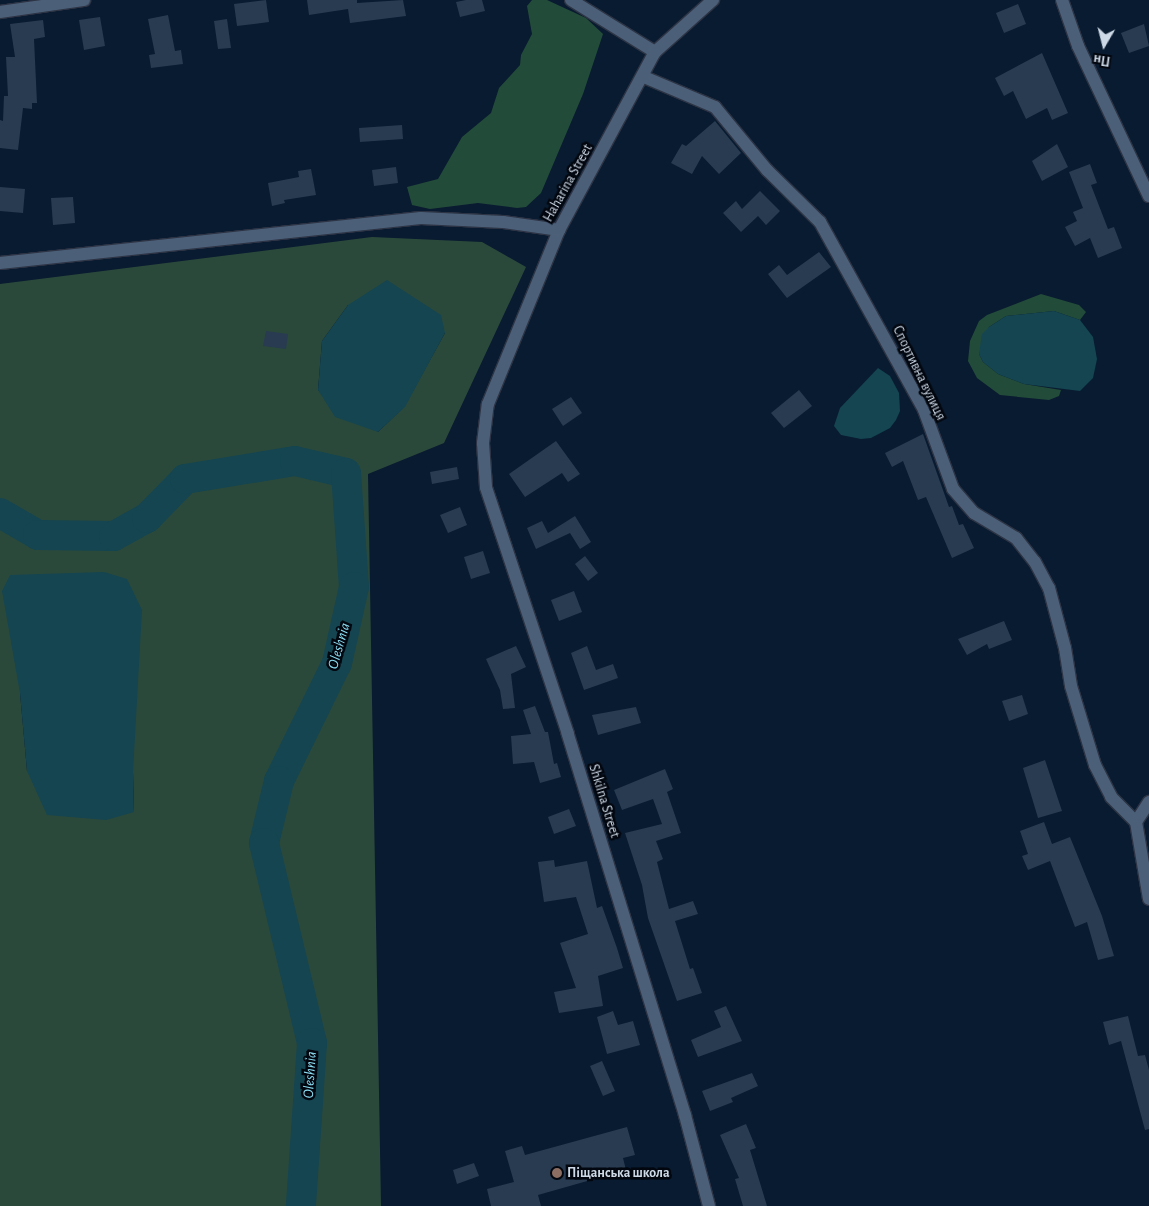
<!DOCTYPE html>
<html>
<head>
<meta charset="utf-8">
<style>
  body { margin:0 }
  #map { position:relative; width:1149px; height:1206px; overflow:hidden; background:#091b30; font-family:"Alegreya Sans",sans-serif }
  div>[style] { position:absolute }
  .green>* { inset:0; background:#2b493b }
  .forest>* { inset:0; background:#234b39 }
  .water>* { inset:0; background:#144551 }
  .river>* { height:30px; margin:-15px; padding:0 15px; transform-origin:15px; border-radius:15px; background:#144551 }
  .building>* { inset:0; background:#283b51 }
  .roads { filter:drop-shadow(1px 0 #2d3445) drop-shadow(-1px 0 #2d3445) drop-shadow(0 1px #2d3445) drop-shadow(0 -1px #2d3445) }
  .minor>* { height:12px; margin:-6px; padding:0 6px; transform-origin:6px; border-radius:6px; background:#4b6078 }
  .dots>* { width:14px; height:14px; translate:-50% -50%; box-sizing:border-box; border:2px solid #02060e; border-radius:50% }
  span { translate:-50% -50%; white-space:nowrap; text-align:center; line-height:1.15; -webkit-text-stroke:5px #02060e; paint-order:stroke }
  .street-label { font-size:14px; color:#cdd9e7 }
  .poi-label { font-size:14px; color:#cdd9e7; font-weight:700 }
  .left { translate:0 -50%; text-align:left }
  .water-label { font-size:15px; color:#8bdcf2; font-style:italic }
  .north { position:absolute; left:1079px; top:20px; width:50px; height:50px; -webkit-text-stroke:4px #02060e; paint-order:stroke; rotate:188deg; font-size:14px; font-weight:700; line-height:20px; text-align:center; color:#cdd9e7 }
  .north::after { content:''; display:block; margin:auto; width:18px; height:22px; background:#cdd9e7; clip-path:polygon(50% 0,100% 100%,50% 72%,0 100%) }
</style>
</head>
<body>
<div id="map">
  <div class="green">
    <div style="clip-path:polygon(evenodd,372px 237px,482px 242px,526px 267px,444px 443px,368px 474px,381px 1206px,0 1206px,0 284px,372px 237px,348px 305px,445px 333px,404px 407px,378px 432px,318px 390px,322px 341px,348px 305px,372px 237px,20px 693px,133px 772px,134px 812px,27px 771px,20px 693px)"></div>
  </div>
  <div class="forest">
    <div style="clip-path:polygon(532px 0,547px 0,586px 18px,603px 34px,583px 94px,541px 193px,526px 207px,517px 208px,478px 203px,430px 209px,412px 205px,407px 187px,438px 179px,462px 137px,491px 113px,499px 88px,520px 65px,521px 55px,532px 34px,527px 6px)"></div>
    <div style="clip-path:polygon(1041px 294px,1079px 305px,1086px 312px,1080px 320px,1054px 311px,1006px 316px,989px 327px,979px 354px,983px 362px,998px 374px,1024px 384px,1061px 390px,1059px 396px,1049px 400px,1000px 395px,977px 378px,968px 361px,970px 341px,979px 321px,987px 315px)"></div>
  </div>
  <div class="water">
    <div style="clip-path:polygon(387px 280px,441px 315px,445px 333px,405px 407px,378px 432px,335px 417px,318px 390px,322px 341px,348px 305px)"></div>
    <div style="clip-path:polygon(1054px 311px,1080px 320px,1093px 337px,1097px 359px,1093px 378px,1080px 391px,1024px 384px,998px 374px,983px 362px,979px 354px,982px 334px,989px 327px,1006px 316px)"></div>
    <div style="clip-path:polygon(878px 368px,890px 376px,899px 393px,900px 411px,896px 420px,890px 428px,871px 438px,861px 439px,841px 435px,834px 426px,840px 408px)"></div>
    <div style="clip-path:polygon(104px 572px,127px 579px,142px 610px,133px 772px,134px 812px,106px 820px,47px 815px,27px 771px,20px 693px,2px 591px,10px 575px)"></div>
  </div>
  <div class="river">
    <div style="left:0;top:513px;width:44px;rotate:30.1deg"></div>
    <div style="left:38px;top:535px;width:76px;rotate:0.8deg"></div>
    <div style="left:114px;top:536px;width:38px;rotate:-29deg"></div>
    <div style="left:147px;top:518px;width:54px;rotate:-45.7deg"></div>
    <div style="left:185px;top:479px;width:111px;rotate:-9.3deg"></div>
    <div style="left:295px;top:461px;width:52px;rotate:13.2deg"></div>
    <div style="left:346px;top:473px;width:114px;rotate:86deg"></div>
    <div style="left:354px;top:587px;width:78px;rotate:102.6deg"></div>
    <div style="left:337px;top:663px;width:131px;rotate:116.2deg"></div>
    <div style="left:279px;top:781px;width:64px;rotate:103.6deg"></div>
    <div style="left:264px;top:843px;width:206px;rotate:76.5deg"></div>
    <div style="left:312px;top:1043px;width:163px;rotate:93.9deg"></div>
  </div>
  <div class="building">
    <div style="clip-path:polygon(266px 0,269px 22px,237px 26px,234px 4px)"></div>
    <div style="clip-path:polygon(307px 0,357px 0,357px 3px,403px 0,406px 16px,350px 23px,348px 9px,309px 15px)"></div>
    <div style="clip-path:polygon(466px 0,482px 0,485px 11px,460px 17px,456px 2px)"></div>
    <div style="clip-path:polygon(1018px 4px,1026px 24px,1004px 33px,996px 13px)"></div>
    <div style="clip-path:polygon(168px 15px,175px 51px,181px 50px,183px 64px,151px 68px,149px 55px,155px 54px,148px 19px)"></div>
    <div style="clip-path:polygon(100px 17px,105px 46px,84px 50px,79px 20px)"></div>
    <div style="clip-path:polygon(227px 19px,231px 48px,218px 49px,214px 21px)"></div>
    <div style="clip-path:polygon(43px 20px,45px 37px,34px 39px,37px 103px,32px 103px,32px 109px,23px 108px,18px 150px,0 148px,0 120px,3px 121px,4px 96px,8px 96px,6px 57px,15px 57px,10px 24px)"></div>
    <div style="clip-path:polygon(1144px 24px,1149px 46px,1129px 53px,1121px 33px)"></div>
    <div style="clip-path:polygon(1042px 53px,1068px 113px,1052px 120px,1047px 108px,1026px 119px,1013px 91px,1004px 96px,995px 78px)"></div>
    <div style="clip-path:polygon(715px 121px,741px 153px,719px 174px,702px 156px,692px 174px,671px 163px,682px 144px,686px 146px)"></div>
    <div style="clip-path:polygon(402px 125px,403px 139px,360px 142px,359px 128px)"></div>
    <div style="clip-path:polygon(1057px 144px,1068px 167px,1042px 181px,1032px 161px)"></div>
    <div style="clip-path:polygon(1090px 164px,1097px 183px,1091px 185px,1108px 229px,1114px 227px,1122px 248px,1098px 258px,1090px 238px,1075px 246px,1065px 227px,1077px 221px,1073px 212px,1083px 208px,1069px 172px)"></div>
    <div style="clip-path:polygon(396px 167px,398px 183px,374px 186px,372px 170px)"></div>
    <div style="clip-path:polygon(311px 169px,316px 195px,284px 200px,285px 203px,272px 206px,268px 183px,299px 177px,298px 171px)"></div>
    <div style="clip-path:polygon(0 187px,25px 189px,23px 213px,0 211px)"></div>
    <div style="clip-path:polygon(760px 191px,780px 211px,766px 225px,758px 216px,741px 232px,723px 213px,736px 201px,742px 209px)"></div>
    <div style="clip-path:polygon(73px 197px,75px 223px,53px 225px,51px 198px)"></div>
    <div style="clip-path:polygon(819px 252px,831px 267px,787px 298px,768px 274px,779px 265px,787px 275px)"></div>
    <div style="clip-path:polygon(266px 331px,288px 334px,286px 349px,263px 346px)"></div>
    <div style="clip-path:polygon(799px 390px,812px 406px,784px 428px,771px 413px)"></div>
    <div style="clip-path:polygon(571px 397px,582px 413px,563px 426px,552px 409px)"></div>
    <div style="clip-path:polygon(923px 434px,949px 507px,952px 506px,959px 525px,963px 524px,974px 548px,952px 558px,926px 497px,918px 500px,903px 461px,892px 467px,885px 453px)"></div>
    <div style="clip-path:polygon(556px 441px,580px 474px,568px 482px,562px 473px,525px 497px,509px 474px)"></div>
    <div style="clip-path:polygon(457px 467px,459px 479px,432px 484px,430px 472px)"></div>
    <div style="clip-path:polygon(460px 507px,467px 525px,448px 533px,440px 515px)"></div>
    <div style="clip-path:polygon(575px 516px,591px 542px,580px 549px,570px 533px,536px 549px,527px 528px,542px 521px,548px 533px)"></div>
    <div style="clip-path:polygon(483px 551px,490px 573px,471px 579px,464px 557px)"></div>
    <div style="clip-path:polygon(585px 556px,598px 573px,588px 581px,575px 564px)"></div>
    <div style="clip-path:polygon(574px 591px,582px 612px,559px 621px,551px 600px)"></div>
    <div style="clip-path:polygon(1004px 621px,1012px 640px,989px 649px,987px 644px,967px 655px,958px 639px)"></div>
    <div style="clip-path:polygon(516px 646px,526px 667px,511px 674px,515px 708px,503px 709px,500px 690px,486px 659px)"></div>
    <div style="clip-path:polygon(587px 646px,596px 670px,613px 664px,618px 678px,584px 690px,571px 653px)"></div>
    <div style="clip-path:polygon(1022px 695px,1028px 714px,1009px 721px,1002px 701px)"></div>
    <div style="clip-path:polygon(535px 706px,545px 732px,548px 732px,554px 764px,557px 763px,561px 777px,540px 783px,534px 762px,513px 764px,511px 736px,531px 734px,523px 710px)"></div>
    <div style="clip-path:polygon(636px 707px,641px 723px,598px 735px,592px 715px)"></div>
    <div style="clip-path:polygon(1045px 760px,1062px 811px,1038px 818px,1023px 768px)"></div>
    <div style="clip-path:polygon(665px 769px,673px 789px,667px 792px,681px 833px,656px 841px,663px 859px,657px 862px,669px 909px,693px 901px,698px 914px,675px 921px,690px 969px,693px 968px,702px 993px,677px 1001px,648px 918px,642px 885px,625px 833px,662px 824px,653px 799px,622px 810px,614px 790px)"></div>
    <div style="clip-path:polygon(569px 809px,576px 826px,554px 834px,548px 817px)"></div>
    <div style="clip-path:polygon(1044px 822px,1052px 844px,1070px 837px,1102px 916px,1114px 956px,1098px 960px,1087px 922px,1075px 927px,1050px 861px,1028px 870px,1022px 856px,1028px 854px,1020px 831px)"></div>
    <div style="clip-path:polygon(554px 860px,555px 867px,587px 861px,597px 908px,602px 906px,617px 948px,623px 968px,598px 976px,603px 1006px,559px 1013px,554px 992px,576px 988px,560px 943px,588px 934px,576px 897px,544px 902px,538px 862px)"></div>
    <div style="clip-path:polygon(726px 1006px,742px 1041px,698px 1057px,691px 1040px,721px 1027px,714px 1011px)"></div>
    <div style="clip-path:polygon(613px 1011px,618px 1025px,633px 1021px,640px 1045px,607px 1054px,597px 1017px)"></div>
    <div style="clip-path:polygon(1128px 1016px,1138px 1056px,1145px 1055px,1149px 1070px,1149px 1129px,1145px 1130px,1121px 1041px,1109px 1045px,1103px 1022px)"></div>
    <div style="clip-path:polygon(602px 1061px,615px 1091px,603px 1096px,590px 1066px)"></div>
    <div style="clip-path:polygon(752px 1073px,758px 1086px,731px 1098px,733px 1102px,710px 1111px,702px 1091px)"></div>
    <div style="clip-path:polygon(746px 1124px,756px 1148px,750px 1150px,767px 1206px,743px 1206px,735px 1179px,739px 1178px,720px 1135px)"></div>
    <div style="clip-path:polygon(627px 1127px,635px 1155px,623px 1158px,626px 1170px,538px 1195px,541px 1206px,491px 1206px,487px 1189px,514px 1182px,505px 1151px,522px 1146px,525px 1155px)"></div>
    <div style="clip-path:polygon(474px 1163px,479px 1176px,457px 1184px,453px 1170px)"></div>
  </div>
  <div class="roads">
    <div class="minor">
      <div style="left:571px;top:0;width:99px;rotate:31.8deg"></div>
      <div style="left:1062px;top:0;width:49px;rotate:70.8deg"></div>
      <div style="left:1078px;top:46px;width:166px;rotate:64.7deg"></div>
      <div style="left:0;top:12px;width:85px;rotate:-8.1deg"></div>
      <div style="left:644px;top:77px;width:77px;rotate:22.9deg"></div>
      <div style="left:715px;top:107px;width:82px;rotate:50.5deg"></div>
      <div style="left:767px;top:170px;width:74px;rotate:44.5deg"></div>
      <div style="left:820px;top:222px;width:215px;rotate:61deg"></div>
      <div style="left:924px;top:410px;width:84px;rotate:69.8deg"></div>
      <div style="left:953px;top:489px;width:32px;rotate:49deg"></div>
      <div style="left:974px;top:513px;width:49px;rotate:30.8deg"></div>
      <div style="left:1016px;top:538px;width:31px;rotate:52deg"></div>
      <div style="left:1035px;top:562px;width:30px;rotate:62deg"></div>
      <div style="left:1049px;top:588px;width:62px;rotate:75.1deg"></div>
      <div style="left:1065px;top:648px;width:38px;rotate:81deg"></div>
      <div style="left:1071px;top:686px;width:83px;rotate:73.1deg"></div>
      <div style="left:1095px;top:765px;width:36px;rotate:63deg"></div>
      <div style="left:1111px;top:797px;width:35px;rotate:45deg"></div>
      <div style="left:1136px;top:822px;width:78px;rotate:80.4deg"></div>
      <div style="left:0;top:263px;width:423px;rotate:-6.1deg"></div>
      <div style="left:421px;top:218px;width:82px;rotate:2.8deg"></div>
      <div style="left:503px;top:222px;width:57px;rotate:8.1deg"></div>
      <div style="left:1136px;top:822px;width:24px;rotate:-57deg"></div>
      <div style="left:709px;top:1206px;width:94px;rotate:-104.8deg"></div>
      <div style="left:685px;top:1115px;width:399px;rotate:-107.1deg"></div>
      <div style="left:568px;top:734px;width:260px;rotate:-108.4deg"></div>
      <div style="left:486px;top:487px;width:44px;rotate:-93.9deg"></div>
      <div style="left:483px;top:443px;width:39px;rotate:-83deg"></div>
      <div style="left:488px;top:404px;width:188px;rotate:-67.8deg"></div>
      <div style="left:559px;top:230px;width:202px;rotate:-61.7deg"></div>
      <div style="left:655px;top:52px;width:78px;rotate:-41.9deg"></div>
    </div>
  </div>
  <div class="dots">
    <div style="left:557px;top:1173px;background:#8d6e63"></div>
  </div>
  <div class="street-label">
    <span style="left:568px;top:183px;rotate:-61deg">Haharina Street</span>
    <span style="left:919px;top:373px;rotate:64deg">Спортивна вулиця</span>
    <span style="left:604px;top:801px;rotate:73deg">Shkilna Street</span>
  </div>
  <div class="poi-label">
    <span class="left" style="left:567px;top:1173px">Піщанська школа</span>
  </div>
  <div class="water-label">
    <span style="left:339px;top:646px;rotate:-74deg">Oleshnia</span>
    <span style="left:310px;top:1075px;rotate:-86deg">Oleshnia</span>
  </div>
  <div class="north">Пн</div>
</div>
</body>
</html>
